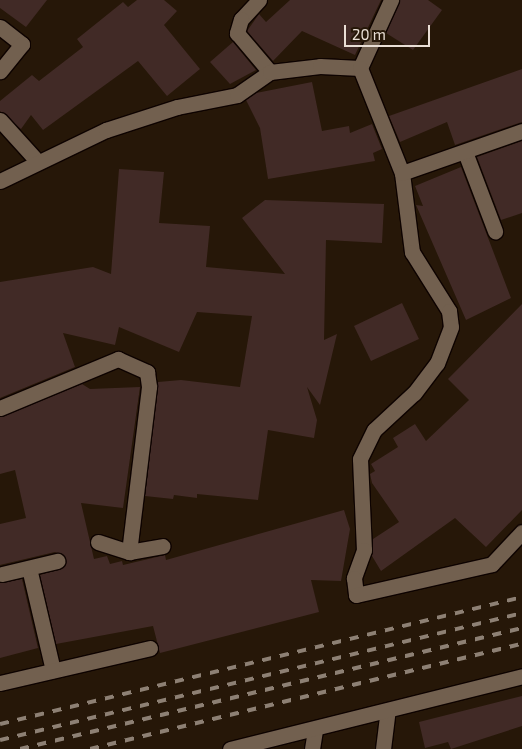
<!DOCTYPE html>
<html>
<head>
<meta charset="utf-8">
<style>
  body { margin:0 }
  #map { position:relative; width:522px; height:749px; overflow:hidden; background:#261708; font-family:"Exo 2",sans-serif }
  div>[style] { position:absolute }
  .building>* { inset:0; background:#412a26 }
  .roads { filter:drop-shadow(1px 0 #0e0300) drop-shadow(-1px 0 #0e0300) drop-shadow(0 1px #0e0300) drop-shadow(0 -1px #0e0300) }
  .lane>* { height:15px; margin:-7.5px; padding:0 7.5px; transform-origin:7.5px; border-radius:7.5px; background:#72604f }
  .street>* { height:15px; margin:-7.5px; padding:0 7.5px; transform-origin:7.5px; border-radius:7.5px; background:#72604f }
  .rail>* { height:4px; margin-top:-2px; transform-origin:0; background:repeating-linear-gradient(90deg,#8d8074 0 9px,transparent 0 18px) }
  span { translate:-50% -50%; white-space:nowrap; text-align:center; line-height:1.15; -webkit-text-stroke:4px #261708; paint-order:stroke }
  .scale { position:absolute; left:344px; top:25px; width:86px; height:22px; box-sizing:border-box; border:2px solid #e9ded5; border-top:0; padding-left:6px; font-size:15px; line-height:18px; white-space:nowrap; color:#e9ded5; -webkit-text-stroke:4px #261708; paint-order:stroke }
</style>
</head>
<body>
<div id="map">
  <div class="building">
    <div style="clip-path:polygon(0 0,47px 0,26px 27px,0 8px)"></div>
    <div style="clip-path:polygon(137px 0,164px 0,177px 11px,164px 25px,200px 69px,167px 96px,138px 61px,43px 130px,31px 115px,21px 129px,0 111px,0 101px,32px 75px,39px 81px,83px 47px,77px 39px,123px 2px,128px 7px)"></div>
    <div style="clip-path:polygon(290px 0,381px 0,355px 55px,302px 31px,273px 61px,247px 31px,259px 14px,266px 22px)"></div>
    <div style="clip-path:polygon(400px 0,428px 0,442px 10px,413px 50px,386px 33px)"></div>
    <div style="clip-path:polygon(233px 42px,256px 70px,230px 84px,210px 62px)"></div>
    <div style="clip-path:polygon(522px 69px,522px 122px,455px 145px,447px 122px,400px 142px,389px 116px)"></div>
    <div style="clip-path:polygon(312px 82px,322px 131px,349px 126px,350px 133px,372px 124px,382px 149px,373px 153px,375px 161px,268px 179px,260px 128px,246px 100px,256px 93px)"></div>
    <div style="clip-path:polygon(522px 141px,522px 213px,501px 220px,477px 157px)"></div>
    <div style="clip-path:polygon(461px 167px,511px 298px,466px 320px,416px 205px,423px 206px,415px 186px)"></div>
    <div style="clip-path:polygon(119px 169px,164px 172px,159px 223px,210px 226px,206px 267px,285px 274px,242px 218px,265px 200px,384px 204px,382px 243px,326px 240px,324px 340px,337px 334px,320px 405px,307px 387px,317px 420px,314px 438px,268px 430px,258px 500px,197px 494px,197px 498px,174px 495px,173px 499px,145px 496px,158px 382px,181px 380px,240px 387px,252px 316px,197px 312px,179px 352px,119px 327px,115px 345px,63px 333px,75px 367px,0 398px,0 282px,93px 267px,111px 274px)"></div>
    <div style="clip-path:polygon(402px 303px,419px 339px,371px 361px,354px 326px)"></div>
    <div style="clip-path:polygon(522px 304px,522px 510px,486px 547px,455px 518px,381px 571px,372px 556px,373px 539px,399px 522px,372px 483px,370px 474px,375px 471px,371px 464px,398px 447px,393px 438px,415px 424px,426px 441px,469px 400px,448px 379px)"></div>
    <div style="clip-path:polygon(82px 384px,90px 389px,140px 387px,123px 508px,81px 503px,94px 559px,107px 556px,110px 564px,122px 561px,123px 565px,165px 555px,166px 560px,344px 510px,350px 529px,341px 581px,311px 580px,319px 612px,160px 653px,153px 626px,56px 644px,40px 575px,63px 568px,64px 555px,55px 552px,0 565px,0 524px,26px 518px,15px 470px,0 474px,0 417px)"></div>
    <div style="clip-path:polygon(22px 579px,38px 648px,0 658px,0 583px)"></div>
    <div style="clip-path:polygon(522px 696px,522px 726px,451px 749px,448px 742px,425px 748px,419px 722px)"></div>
  </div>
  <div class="roads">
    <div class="lane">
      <div style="left:259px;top:0;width:26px;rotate:133deg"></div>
      <div style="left:241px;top:19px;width:15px;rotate:106deg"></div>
      <div style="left:237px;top:33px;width:51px;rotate:49.8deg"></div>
      <div style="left:0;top:27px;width:28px;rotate:38deg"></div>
      <div style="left:22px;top:44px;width:35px;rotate:129deg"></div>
      <div style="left:0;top:120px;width:55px;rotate:47.9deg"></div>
      <div style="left:0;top:181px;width:118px;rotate:-25.7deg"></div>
      <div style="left:106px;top:130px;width:75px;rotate:-17.9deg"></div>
      <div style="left:177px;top:107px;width:61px;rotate:-11.3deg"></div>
      <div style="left:237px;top:95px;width:40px;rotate:-34.9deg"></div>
      <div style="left:270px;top:72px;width:50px;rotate:-6.8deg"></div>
      <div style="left:320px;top:66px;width:40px;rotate:2.9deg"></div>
      <div style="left:360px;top:68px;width:75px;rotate:-65.5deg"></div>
      <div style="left:98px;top:542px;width:33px;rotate:18deg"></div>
      <div style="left:129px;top:552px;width:34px;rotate:-10deg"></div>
      <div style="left:492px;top:564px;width:44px;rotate:-46.8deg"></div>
      <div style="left:29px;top:568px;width:105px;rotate:76.8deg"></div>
      <div style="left:2px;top:574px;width:57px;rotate:-13.3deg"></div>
      <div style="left:312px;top:749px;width:20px;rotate:-81deg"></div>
      <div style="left:383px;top:749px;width:38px;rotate:-83deg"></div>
    </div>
    <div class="street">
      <div style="left:360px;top:68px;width:113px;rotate:68.2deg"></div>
      <div style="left:402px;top:173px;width:80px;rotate:82.8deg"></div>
      <div style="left:412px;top:252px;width:70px;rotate:57.9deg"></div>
      <div style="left:449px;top:311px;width:16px;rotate:83deg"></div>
      <div style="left:451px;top:327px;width:39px;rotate:111deg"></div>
      <div style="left:437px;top:363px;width:38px;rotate:127deg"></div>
      <div style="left:414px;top:393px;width:54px;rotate:137.2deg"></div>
      <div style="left:374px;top:430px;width:32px;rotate:116deg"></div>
      <div style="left:360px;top:459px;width:91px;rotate:87.5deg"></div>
      <div style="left:364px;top:550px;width:30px;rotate:110deg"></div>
      <div style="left:354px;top:578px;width:17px;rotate:83deg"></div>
      <div style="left:356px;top:595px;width:139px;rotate:-12.8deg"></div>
      <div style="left:465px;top:152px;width:85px;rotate:69.2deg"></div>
      <div style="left:402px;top:173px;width:127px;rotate:-19.3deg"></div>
      <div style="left:0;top:408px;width:128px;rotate:-22.6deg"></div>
      <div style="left:118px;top:359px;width:32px;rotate:24deg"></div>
      <div style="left:147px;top:372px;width:15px;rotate:82deg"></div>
      <div style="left:149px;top:387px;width:166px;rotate:96.9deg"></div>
      <div style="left:0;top:683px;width:154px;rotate:-13.1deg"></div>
      <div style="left:230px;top:749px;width:301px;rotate:-14deg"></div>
    </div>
  </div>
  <div class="rail">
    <div style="left:0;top:724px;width:537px;rotate:-13.67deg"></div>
    <div style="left:0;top:740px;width:537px;rotate:-13.67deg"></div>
    <div style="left:20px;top:749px;width:516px;rotate:-13.55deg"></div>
    <div style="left:90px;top:749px;width:445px;rotate:-13.7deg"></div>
  </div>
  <div class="scale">20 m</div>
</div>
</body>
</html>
